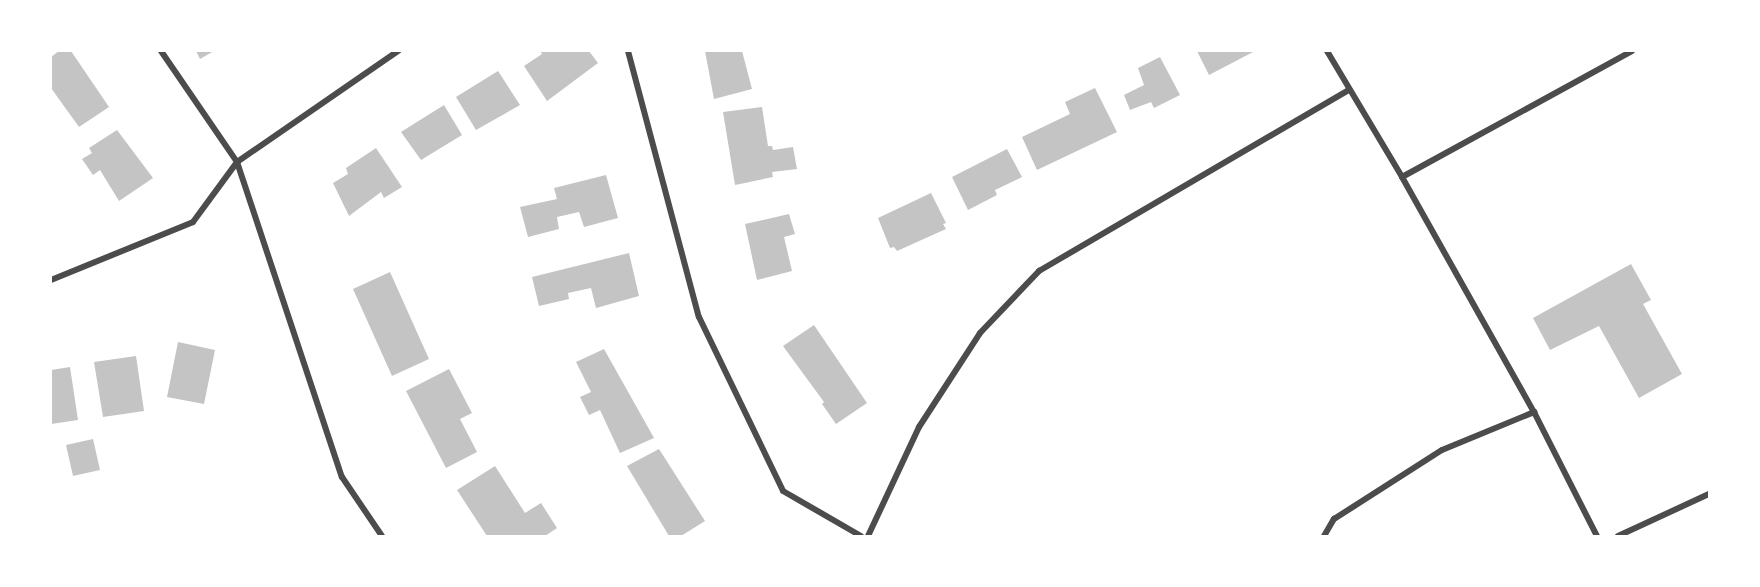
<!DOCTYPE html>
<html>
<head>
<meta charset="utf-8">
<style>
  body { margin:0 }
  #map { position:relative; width:1760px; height:587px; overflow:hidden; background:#fff; font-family:"Sofia Sans Condensed",sans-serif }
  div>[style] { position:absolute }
  .building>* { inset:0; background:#c4c4c4 }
  .minor>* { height:6px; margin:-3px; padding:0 3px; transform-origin:3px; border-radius:3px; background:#4c4c4c }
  span { translate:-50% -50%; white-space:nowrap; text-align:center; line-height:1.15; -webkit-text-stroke:6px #fff; paint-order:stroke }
  .frame { position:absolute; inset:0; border:52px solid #fff; pointer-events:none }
</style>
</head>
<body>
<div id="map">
  <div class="building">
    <div style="clip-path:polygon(59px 51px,71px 51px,109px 107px,79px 127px,51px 88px,51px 57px)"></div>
    <div style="clip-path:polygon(196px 51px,214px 51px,200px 59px)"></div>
    <div style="clip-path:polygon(540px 51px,589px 51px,598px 63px,547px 101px,524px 66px,542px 54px)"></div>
    <div style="clip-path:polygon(705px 51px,742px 51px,752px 89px,714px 99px)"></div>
    <div style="clip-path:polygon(1197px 51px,1255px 51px,1209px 75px)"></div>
    <div style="clip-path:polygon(1160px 57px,1180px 95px,1154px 108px,1151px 102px,1130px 110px,1124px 95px,1144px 85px,1138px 68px)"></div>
    <div style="clip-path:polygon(498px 71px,520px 105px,476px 130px,456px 97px)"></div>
    <div style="clip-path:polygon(1095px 88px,1117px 132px,1037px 170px,1022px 137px,1070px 114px,1065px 102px)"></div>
    <div style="clip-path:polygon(444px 105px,462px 135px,421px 160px,401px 132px)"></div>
    <div style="clip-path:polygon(762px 107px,768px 146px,772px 146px,773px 150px,793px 147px,797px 169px,772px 172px,773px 177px,735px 185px,723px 112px)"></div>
    <div style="clip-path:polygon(117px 130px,153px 178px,119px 201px,100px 170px,93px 175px,82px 159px,92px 153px,89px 148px)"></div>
    <div style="clip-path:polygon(376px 148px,402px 187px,384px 198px,381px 192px,349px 216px,333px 183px,348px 174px,346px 168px)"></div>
    <div style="clip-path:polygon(1007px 149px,1022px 177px,995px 190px,997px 195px,968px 210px,952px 177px)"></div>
    <div style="clip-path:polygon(606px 175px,618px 218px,584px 227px,579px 212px,557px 217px,559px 229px,528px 237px,520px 207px,557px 199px,554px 188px)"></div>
    <div style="clip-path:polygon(931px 193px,946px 223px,943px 224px,946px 229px,897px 251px,894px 247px,890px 248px,878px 218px)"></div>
    <div style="clip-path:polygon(789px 214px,795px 234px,784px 237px,792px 271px,757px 280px,745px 224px)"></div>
    <div style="clip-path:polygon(629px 253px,639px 296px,596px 308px,591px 288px,568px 293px,569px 299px,539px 306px,532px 277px)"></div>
    <div style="clip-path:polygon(1631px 264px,1651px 300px,1643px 304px,1682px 374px,1639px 398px,1599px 326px,1550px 350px,1533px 318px)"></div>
    <div style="clip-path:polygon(390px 272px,429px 359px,392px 376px,353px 289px)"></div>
    <div style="clip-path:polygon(814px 325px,867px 403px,836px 424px,822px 404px,824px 402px,783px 346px)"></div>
    <div style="clip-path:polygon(178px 342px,215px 350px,204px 404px,167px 397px)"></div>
    <div style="clip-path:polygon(604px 349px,654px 438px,620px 453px,600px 410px,589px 415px,580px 397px,591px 392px,576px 362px)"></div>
    <div style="clip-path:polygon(136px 356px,144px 411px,103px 417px,94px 362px)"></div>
    <div style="clip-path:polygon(70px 367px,78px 420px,51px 424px,51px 370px)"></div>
    <div style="clip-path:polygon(449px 369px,472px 413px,460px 419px,477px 452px,446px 468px,406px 391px)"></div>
    <div style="clip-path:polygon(93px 439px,100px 470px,73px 476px,66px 445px)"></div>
    <div style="clip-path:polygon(659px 449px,705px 521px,681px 536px,669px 536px,627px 466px)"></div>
    <div style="clip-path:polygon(495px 466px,525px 513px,541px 503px,557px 528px,545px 536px,487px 536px,457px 490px)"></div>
  </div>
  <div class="minor">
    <div style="left:161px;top:51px;width:135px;rotate:55.6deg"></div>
    <div style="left:237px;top:162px;width:332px;rotate:71.6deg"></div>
    <div style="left:342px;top:477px;width:71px;rotate:55.9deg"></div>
    <div style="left:628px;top:51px;width:275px;rotate:75.1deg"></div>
    <div style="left:699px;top:317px;width:193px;rotate:64.2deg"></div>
    <div style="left:783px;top:491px;width:90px;rotate:30deg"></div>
    <div style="left:1327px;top:51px;width:147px;rotate:59.2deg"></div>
    <div style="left:1402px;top:177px;width:270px;rotate:60.7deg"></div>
    <div style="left:1534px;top:412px;width:139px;rotate:63.1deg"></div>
    <div style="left:1402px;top:177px;width:262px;rotate:-28.7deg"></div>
    <div style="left:51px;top:280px;width:153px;rotate:-22.2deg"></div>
    <div style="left:193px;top:222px;width:74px;rotate:-53.7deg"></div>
    <div style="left:237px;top:162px;width:196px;rotate:-34.6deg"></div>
    <div style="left:868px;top:536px;width:120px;rotate:-64.9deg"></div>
    <div style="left:919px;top:427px;width:112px;rotate:-57deg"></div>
    <div style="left:980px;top:333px;width:86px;rotate:-46.4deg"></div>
    <div style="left:1039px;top:271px;width:359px;rotate:-30.3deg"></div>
    <div style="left:1324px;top:536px;width:20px;rotate:-60deg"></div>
    <div style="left:1334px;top:519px;width:128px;rotate:-32.6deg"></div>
    <div style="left:1442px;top:450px;width:100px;rotate:-22.4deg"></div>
    <div style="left:1618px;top:536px;width:100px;rotate:-24.8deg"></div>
  </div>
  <div class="frame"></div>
</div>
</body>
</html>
